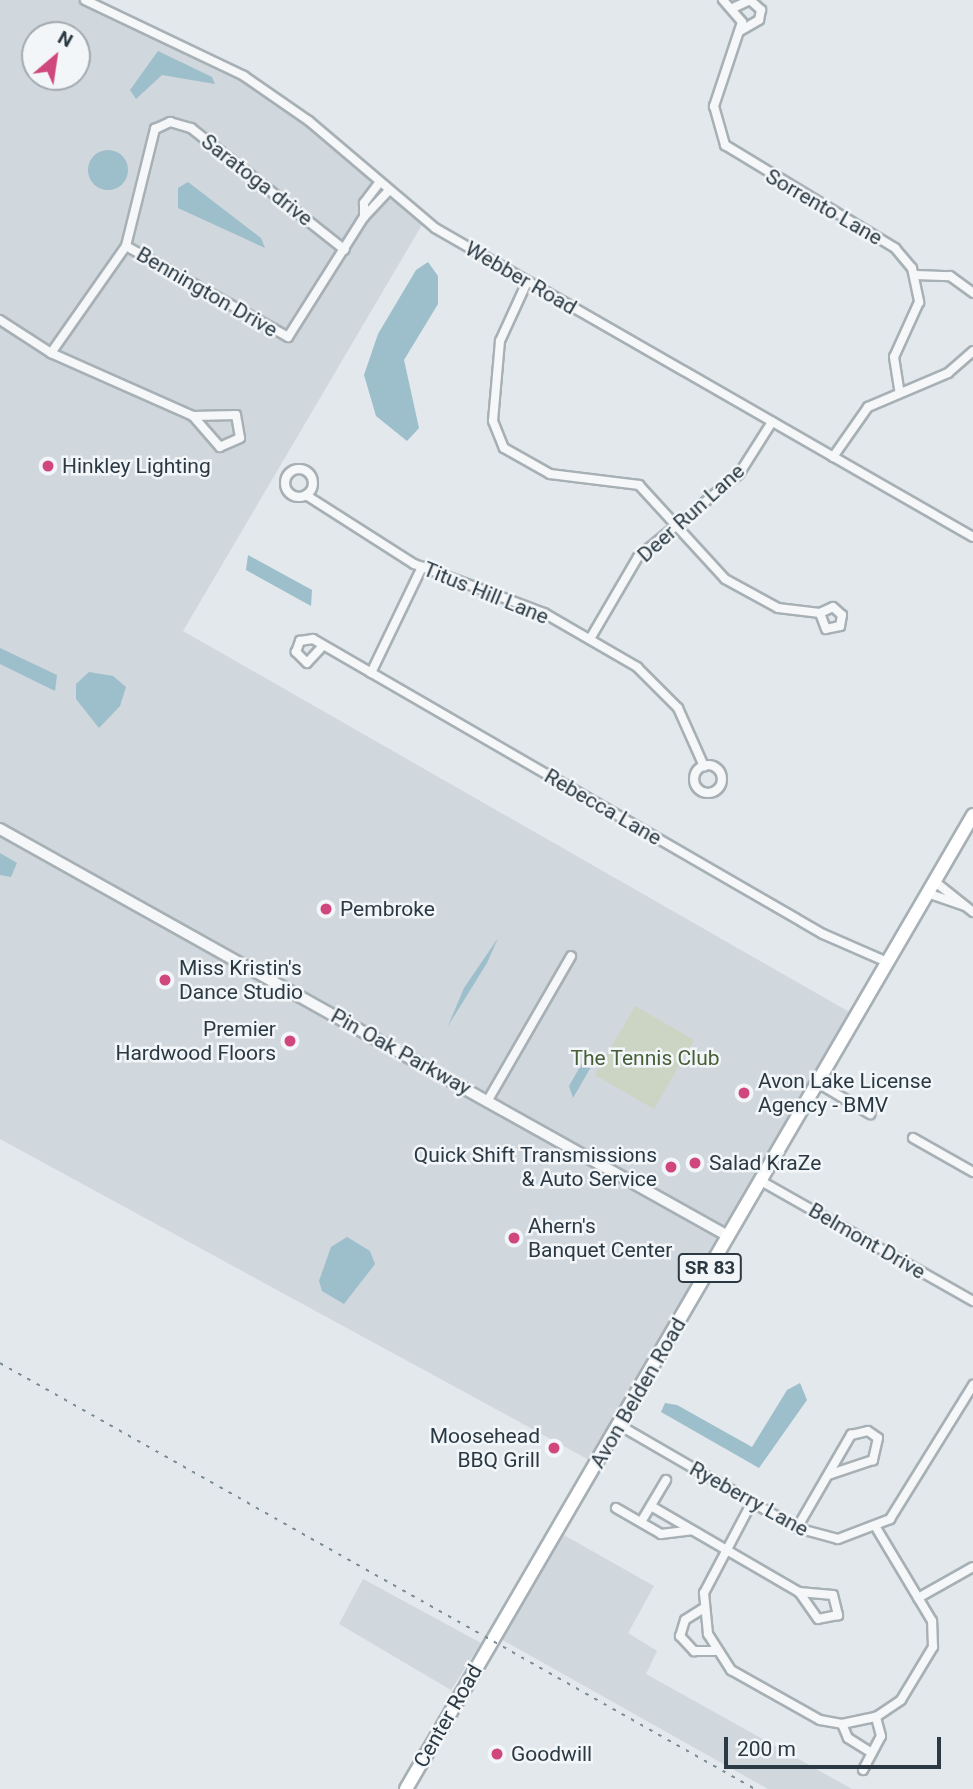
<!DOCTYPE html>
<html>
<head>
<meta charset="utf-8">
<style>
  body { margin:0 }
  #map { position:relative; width:973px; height:1789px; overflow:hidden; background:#e2e8eb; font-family:Roboto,sans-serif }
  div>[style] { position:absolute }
  .built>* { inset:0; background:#d0d7dd }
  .green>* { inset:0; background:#ccd5c3 }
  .water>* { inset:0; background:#9dbecb }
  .round { border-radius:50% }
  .roads { filter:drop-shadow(2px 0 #a7b0b5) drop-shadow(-2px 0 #a7b0b5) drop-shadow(0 2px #a7b0b5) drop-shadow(0 -2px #a7b0b5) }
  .minor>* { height:8px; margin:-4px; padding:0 4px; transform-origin:4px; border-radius:4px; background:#f5f7f9 }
  .minor>.ring { margin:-4px; padding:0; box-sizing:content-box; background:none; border:8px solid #f5f7f9; border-radius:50% }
  .tertiary>* { height:10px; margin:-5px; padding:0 5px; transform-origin:5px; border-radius:5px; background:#f5f7f9 }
  .primary>* { height:12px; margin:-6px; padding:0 6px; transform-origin:6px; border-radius:6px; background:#fff }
  .rail>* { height:2px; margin-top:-1px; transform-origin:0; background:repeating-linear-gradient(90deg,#7b8b94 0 3.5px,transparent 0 10.5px) }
  .dots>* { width:19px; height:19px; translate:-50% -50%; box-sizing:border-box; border:4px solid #f2f6f8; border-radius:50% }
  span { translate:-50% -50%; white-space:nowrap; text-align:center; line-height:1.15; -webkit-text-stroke:5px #f2f6f8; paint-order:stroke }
  .shield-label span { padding:2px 5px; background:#f2f6f8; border:2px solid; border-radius:5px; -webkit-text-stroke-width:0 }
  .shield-label { font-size:19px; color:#2a3943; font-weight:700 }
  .street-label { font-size:21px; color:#2a3943 }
  .poi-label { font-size:21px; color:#2a3943 }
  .left { translate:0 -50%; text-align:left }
  .right { translate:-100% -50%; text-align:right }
  .park-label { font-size:21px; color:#485f37 }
  .north { position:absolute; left:21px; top:21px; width:70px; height:70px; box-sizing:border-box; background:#f2f6f8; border:2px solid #a2aab0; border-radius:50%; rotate:29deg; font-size:19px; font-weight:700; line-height:28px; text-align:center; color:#2a3943 }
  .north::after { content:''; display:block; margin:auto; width:24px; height:32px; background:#d0477d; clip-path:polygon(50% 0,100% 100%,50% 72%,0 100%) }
  .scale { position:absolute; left:724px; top:1737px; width:217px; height:32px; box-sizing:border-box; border:4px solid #2a3943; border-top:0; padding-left:9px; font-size:21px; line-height:24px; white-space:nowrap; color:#2a3943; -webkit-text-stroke:5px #f2f6f8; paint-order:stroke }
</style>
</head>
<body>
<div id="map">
  <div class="built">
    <div style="clip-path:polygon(evenodd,0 0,77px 0,240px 77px,301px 118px,423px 223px,183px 631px,851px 1013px,591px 1461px,0 1139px,0 0,35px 35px,77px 35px,77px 77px,35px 77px,35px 35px)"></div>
    <div style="clip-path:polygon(562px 1534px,654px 1586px,628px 1633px,657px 1651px,646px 1674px,852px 1789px,768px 1789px,499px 1638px)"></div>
    <div style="clip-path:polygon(363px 1579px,481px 1643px,451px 1690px,339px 1624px)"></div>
  </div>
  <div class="green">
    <div style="clip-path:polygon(635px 1006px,694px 1040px,654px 1109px,595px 1075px)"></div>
  </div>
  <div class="water">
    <div style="clip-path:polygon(158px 51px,212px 77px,215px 84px,162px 75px,136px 99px,130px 90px)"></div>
    <div class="round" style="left:88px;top:150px;width:40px;height:40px"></div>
    <div style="clip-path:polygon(188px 182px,261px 238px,265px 248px,178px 208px,178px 188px)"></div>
    <div style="clip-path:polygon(428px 262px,438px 276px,438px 304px,404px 360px,419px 428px,407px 441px,376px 416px,364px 375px,378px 334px,416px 270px)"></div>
    <div style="clip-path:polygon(248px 555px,312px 590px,311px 606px,246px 570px)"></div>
    <div style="clip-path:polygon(0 648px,57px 675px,55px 691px,0 664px)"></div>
    <div style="clip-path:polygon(89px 672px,113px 676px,126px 687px,120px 706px,99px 728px,76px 699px,76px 684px)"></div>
    <div style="clip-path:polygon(0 853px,17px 863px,11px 877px,0 875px)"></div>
    <div style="clip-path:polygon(498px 938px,487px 963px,448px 1026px,464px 988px)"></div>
    <div style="clip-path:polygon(589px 1051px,595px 1060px,573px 1098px,569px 1086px)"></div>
    <div style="clip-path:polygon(347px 1237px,370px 1251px,375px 1264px,344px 1304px,322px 1291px,319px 1281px,331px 1247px)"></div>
    <div style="clip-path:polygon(800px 1383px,807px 1400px,759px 1468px,661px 1412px,665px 1403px,677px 1405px,752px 1447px,787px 1390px)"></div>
  </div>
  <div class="roads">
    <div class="minor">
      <div style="left:85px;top:0;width:176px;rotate:25.5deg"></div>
      <div style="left:244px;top:76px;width:79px;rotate:34.7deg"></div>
      <div style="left:309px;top:121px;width:165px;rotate:40.3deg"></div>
      <div style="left:435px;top:228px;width:620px;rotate:29.87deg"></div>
      <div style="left:723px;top:0;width:29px;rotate:49deg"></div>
      <div style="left:742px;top:22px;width:89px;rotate:108.4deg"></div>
      <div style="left:714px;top:106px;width:41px;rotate:74.2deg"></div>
      <div style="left:725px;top:145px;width:199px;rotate:31.2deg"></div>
      <div style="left:895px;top:248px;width:26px;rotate:50deg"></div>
      <div style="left:912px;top:268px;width:35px;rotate:78deg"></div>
      <div style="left:919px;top:302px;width:60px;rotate:114.4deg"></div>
      <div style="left:894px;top:357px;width:33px;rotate:81deg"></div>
      <div style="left:735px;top:7px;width:17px;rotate:-25deg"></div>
      <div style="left:750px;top:0;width:15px;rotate:42deg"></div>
      <div style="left:761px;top:10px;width:10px;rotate:101deg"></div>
      <div style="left:759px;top:20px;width:22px;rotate:150deg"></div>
      <div style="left:379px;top:183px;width:25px;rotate:127deg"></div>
      <div style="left:364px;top:203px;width:14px;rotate:90deg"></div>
      <div style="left:364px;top:217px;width:35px;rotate:-47deg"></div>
      <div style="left:126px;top:246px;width:121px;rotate:-76.1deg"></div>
      <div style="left:155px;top:129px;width:17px;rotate:-25deg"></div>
      <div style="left:170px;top:122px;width:22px;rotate:16deg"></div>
      <div style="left:191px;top:128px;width:196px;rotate:38.4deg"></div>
      <div style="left:126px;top:246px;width:186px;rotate:29.3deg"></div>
      <div style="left:288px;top:337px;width:142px;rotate:-57.7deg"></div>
      <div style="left:916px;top:275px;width:34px;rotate:2deg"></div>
      <div style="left:950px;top:276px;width:29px;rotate:36deg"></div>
      <div style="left:527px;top:282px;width:65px;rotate:114.6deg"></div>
      <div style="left:500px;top:341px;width:80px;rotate:95deg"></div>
      <div style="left:493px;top:421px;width:29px;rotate:68deg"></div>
      <div style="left:504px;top:448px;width:53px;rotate:29.5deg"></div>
      <div style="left:550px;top:474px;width:90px;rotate:7deg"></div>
      <div style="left:639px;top:485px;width:127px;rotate:47.5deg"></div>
      <div style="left:725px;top:579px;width:60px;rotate:28.7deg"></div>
      <div style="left:778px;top:608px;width:42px;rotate:6.8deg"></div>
      <div style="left:820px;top:613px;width:14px;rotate:-25deg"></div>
      <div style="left:833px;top:607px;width:12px;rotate:42deg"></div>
      <div style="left:842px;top:615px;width:11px;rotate:100deg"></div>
      <div style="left:840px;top:626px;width:14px;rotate:168deg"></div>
      <div style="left:826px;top:629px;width:17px;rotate:-111deg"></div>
      <div style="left:0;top:320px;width:61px;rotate:32.9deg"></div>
      <div style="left:51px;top:353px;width:155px;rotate:23.9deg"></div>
      <div style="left:193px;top:416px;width:43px;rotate:-1.3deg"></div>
      <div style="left:236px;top:415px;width:23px;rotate:80deg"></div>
      <div style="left:240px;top:438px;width:22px;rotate:156deg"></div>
      <div style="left:220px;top:447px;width:41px;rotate:-131.1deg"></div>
      <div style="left:51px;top:353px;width:131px;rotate:-55deg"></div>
      <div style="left:833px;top:457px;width:61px;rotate:-55deg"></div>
      <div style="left:868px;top:407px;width:87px;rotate:-23deg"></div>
      <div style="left:948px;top:373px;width:33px;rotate:-41deg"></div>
      <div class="ring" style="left:285px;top:469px;width:20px;height:20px"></div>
      <div style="left:306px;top:495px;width:128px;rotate:32.6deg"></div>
      <div style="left:414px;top:564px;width:139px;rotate:20.7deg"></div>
      <div style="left:544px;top:613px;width:108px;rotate:30.1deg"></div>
      <div style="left:637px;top:667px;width:58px;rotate:45deg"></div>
      <div style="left:678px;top:708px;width:64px;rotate:65.9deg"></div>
      <div style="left:590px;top:639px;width:95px;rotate:-59.7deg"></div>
      <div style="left:638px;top:557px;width:131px;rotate:-39.4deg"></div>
      <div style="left:739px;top:474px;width:62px;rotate:-57.6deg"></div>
      <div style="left:320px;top:649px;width:19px;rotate:133deg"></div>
      <div style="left:307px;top:663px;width:16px;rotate:-135deg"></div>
      <div style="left:296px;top:652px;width:12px;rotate:-70deg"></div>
      <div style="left:300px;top:641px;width:13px;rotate:-9deg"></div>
      <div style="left:313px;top:639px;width:589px;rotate:30.05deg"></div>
      <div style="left:823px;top:934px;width:70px;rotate:23.6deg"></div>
      <div style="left:371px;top:673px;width:118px;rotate:-64.3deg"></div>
      <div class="ring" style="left:694px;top:765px;width:20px;height:20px"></div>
      <div style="left:934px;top:881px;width:50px;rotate:38.5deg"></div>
      <div style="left:927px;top:893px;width:40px;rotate:18.9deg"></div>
      <div style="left:818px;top:1083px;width:61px;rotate:30.8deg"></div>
      <div style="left:488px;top:1100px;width:166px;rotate:-60deg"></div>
      <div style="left:913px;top:1138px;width:69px;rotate:29.5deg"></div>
      <div style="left:761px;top:1181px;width:244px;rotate:29.5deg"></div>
      <div style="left:619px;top:1425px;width:206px;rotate:30.1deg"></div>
      <div style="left:797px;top:1528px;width:42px;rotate:15deg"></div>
      <div style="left:838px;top:1539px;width:56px;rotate:-21deg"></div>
      <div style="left:890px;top:1519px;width:158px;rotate:-58.2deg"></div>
      <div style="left:752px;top:1502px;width:103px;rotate:117.8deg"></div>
      <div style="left:704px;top:1593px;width:41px;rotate:84.4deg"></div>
      <div style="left:708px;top:1634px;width:43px;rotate:57.4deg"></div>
      <div style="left:731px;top:1670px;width:102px;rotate:29.3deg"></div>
      <div style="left:820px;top:1720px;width:22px;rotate:10deg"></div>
      <div style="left:842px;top:1724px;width:35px;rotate:-12deg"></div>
      <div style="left:876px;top:1717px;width:30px;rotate:-34deg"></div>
      <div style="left:901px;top:1700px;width:62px;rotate:-58.9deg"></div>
      <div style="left:933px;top:1647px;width:26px;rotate:-92deg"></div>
      <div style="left:932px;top:1621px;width:107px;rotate:-120.9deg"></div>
      <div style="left:651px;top:1506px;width:171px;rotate:30.2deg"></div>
      <div style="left:799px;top:1592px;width:34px;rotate:5deg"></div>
      <div style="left:833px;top:1595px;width:21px;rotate:76deg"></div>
      <div style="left:838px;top:1615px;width:20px;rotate:169deg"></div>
      <div style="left:818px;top:1619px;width:33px;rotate:-125deg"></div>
      <div style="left:616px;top:1508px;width:52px;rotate:30deg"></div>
      <div style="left:661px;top:1534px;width:31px;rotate:-7deg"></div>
      <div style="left:641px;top:1522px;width:49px;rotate:-59.2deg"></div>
      <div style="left:797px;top:1528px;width:108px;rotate:-59.9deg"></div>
      <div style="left:851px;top:1435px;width:17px;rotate:-13deg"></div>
      <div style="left:868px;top:1431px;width:12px;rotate:35deg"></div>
      <div style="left:878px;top:1438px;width:23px;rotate:103deg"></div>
      <div style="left:873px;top:1460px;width:47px;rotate:161.6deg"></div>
      <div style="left:918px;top:1598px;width:63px;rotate:-29.4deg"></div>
      <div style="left:704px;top:1608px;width:22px;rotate:148deg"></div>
      <div style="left:685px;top:1620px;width:17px;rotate:107deg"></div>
      <div style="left:680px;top:1636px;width:21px;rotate:47deg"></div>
      <div style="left:694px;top:1651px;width:22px"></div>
      <div style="left:842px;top:1724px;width:15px;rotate:67deg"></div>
      <div style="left:848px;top:1738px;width:28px;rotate:32deg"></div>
      <div style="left:863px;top:1770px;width:38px;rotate:-62deg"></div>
      <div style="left:881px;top:1736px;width:20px;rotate:-105deg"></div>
    </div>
    <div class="tertiary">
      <div style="left:0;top:829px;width:834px;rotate:29.21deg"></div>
    </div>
    <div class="primary">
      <div style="left:406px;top:1789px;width:1127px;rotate:-59.79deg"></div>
    </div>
  </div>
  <div class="rail">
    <div style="left:0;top:1363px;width:867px;rotate:29.43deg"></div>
  </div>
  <div class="dots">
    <div style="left:48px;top:466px;background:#d0477d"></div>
    <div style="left:326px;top:909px;background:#d0477d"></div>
    <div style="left:165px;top:980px;background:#d0477d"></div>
    <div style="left:290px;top:1041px;background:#d0477d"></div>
    <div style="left:744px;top:1093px;background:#d0477d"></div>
    <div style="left:695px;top:1163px;background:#d0477d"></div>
    <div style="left:671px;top:1167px;background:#d0477d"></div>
    <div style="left:514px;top:1238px;background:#d0477d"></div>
    <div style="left:554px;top:1448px;background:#d0477d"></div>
    <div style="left:497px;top:1754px;background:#d0477d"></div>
  </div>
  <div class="shield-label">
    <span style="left:710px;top:1268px">SR 83</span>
  </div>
  <div class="street-label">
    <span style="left:257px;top:180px;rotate:38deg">Saratoga drive</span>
    <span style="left:824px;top:207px;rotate:30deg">Sorrento Lane</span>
    <span style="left:521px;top:278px;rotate:30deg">Webber Road</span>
    <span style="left:207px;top:292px;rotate:30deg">Bennington Drive</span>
    <span style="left:691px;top:513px;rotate:-42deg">Deer Run Lane</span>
    <span style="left:486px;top:593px;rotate:22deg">Titus Hill Lane</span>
    <span style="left:603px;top:807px;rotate:30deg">Rebecca Lane</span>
    <span style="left:401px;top:1052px;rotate:29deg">Pin Oak Parkway</span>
    <span style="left:867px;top:1241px;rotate:30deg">Belmont Drive</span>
    <span style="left:638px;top:1393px;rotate:-60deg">Avon Belden Road</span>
    <span style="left:749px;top:1499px;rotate:29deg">Ryeberry Lane</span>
    <span style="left:448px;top:1716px;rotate:-60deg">Center Road</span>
  </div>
  <div class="poi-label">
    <span class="left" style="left:62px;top:466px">Hinkley Lighting</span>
    <span class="left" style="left:340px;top:909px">Pembroke</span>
    <span class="left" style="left:179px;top:980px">Miss Kristin's<br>Dance Studio</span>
    <span class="right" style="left:276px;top:1041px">Premier<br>Hardwood Floors</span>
    <span class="left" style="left:758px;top:1093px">Avon Lake License<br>Agency - BMV</span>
    <span class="right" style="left:657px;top:1167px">Quick Shift Transmissions<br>&amp; Auto Service</span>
    <span class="left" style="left:709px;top:1163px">Salad KraZe</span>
    <span class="left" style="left:528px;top:1238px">Ahern's<br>Banquet Center</span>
    <span class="right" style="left:540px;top:1448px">Moosehead<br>BBQ Grill</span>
    <span class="left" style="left:511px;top:1754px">Goodwill</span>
  </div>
  <div class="park-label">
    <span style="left:645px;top:1058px">The Tennis Club</span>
  </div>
  <div class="north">N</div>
  <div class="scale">200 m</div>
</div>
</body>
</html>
